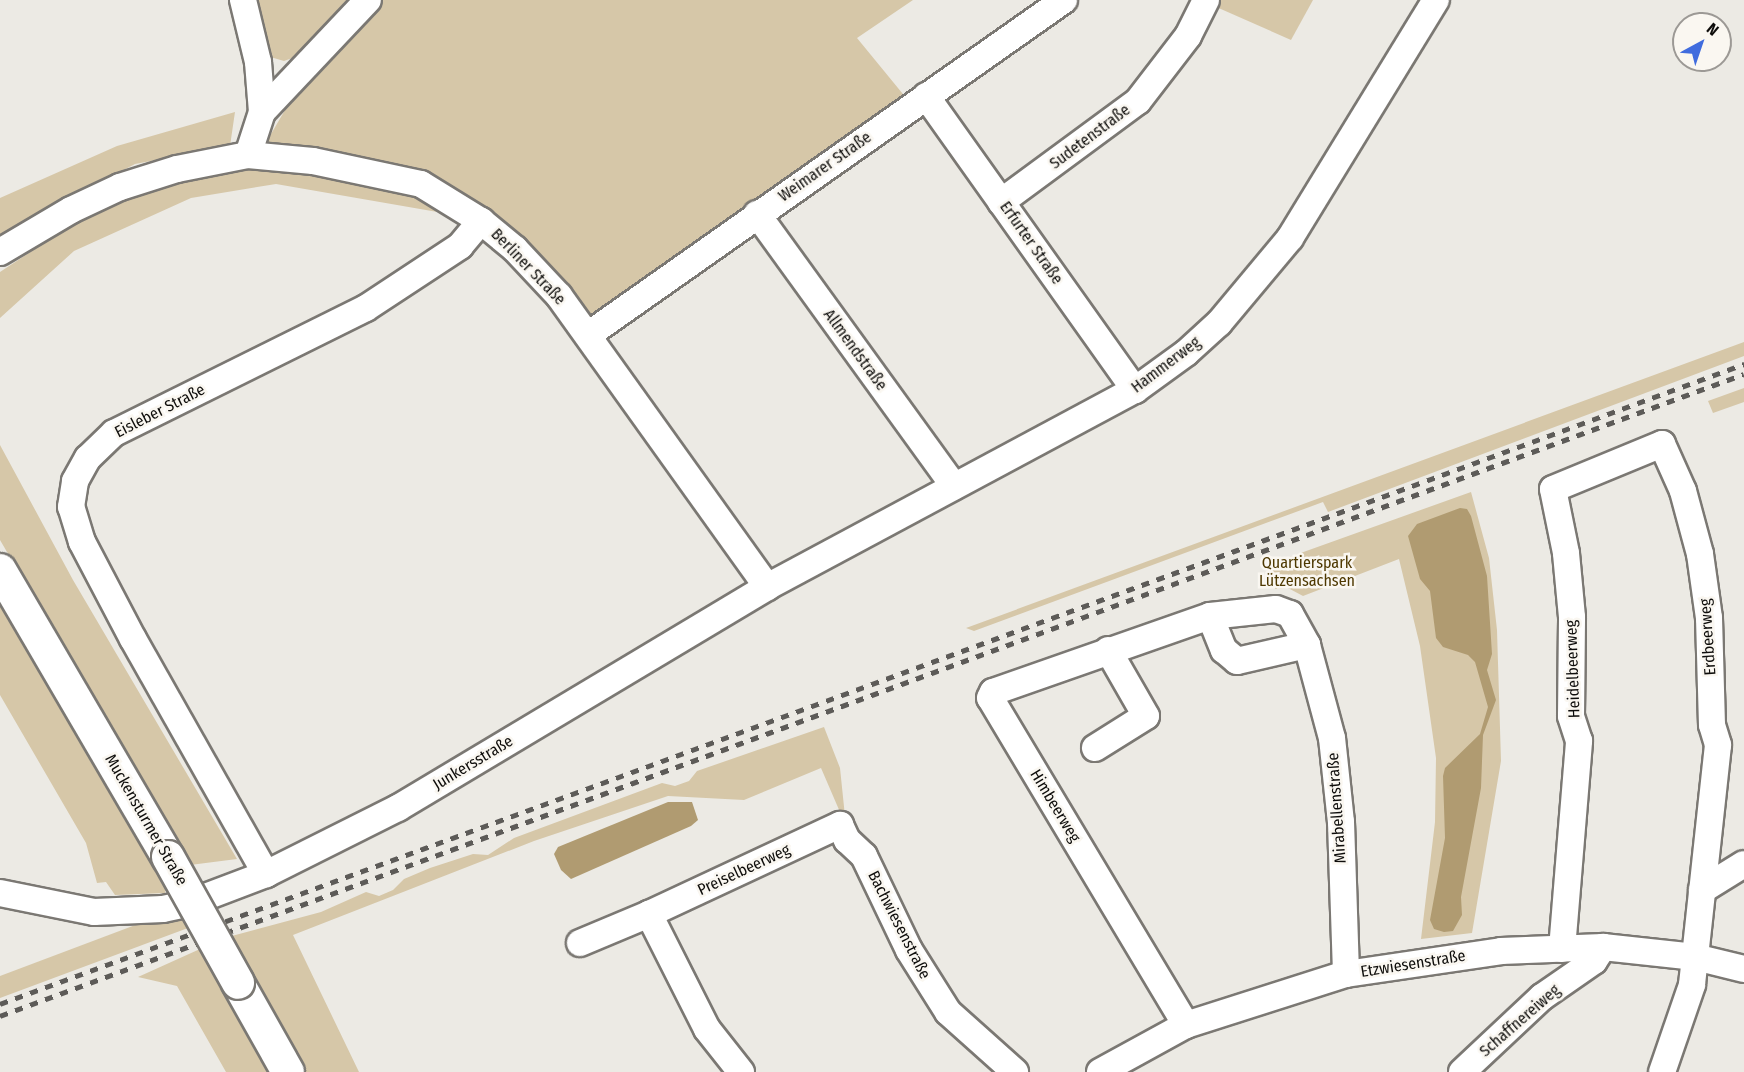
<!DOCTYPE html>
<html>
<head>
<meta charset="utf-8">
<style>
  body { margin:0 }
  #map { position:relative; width:1744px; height:1072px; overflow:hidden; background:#eceae4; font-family:"Fira Sans Condensed",sans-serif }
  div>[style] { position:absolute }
  .green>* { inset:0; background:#d6c7a8 }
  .water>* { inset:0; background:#b09b71 }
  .roads { filter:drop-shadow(2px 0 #7b7873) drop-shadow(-2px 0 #7b7873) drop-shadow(0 2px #7b7873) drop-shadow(0 -2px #7b7873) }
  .minor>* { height:26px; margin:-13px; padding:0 13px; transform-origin:13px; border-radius:13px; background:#fff }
  .major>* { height:32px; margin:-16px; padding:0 16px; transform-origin:16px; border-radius:16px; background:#fff }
  .rail>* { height:4.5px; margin-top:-2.25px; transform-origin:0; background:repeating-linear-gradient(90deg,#5d5b58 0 8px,transparent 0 16px) }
  .bridges { filter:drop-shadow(2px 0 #7b7873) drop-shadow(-2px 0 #7b7873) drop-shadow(0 2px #7b7873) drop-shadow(0 -2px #7b7873) }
  .major-bridge>* { height:32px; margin:-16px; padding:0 16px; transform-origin:16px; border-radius:16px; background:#fff }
  span { translate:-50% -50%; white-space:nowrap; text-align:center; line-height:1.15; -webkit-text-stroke:5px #faf7f1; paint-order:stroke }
  .street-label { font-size:16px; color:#0e0d0b }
  .park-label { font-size:16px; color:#4e3800 }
  .north { position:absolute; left:1672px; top:12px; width:60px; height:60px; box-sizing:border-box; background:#faf7f1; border:2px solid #9c9995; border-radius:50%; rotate:40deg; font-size:16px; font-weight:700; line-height:24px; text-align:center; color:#0e0d0b }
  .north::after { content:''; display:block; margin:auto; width:21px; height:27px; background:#406cde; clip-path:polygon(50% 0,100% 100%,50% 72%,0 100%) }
</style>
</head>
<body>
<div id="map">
  <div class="green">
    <div style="clip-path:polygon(253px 0,355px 0,301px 55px,284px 61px,267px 56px)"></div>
    <div style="clip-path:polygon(379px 0,913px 0,857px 38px,907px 99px,589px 324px,579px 307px,449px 214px,276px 184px,191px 198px,74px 251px,0 318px,0 272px,85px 216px,140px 191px,254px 163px,295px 93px)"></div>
    <div style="clip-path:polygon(1216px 0,1313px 0,1291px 40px,1214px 6px)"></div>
    <div style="clip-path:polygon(235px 112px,230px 146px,135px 164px,0 235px,0 198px,117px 146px)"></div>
    <div style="clip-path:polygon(1744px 342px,1744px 356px,1328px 512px,1323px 502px,974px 631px,966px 628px)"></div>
    <div style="clip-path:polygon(1744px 388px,1744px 402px,1713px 413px,1708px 401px)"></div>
    <div style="clip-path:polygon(0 445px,73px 580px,237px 859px,190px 865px,0 540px)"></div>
    <div style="clip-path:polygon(1471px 492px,1489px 558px,1497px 630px,1501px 761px,1472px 933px,1421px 939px,1435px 822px,1436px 758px,1420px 646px,1399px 559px,1303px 596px,1288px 588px,1275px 589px,1267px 565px)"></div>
    <div style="clip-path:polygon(0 597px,167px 878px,165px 893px,115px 895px,106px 882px,97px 883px,86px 843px,0 695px)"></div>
    <div style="clip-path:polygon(824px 727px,840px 768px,846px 826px,821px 768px,744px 800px,668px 796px,534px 841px,293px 935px,359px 1072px,304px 1072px,228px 937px,321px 912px,366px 892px,379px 896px,393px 890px,404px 879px,430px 868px,473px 854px,488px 855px,514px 838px,662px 783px,675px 786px,689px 781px,697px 771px)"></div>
    <div style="clip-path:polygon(183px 919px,188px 928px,0 998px,0 976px,138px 924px)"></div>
    <div style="clip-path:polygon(200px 949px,218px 976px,271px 1072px,226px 1072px,177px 986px,138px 977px)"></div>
  </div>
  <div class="water">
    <div style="clip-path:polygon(1460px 508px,1467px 509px,1471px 516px,1487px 576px,1492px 654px,1487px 670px,1496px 700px,1483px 735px,1481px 788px,1461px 897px,1462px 915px,1453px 931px,1444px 932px,1434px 929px,1430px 920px,1445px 838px,1443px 776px,1445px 768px,1480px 734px,1488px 707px,1475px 662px,1468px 655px,1443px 647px,1436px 638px,1430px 591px,1420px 579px,1408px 536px,1417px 524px)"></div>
    <div style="clip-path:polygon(668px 802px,692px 802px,698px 820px,691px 826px,571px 879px,561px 870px,554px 854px,558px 847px)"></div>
  </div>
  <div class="roads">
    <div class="minor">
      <div style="left:243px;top:0;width:64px;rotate:76.4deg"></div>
      <div style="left:258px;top:62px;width:50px;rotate:85.4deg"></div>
      <div style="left:262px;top:112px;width:45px;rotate:108deg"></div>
      <div style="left:926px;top:96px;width:361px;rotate:54.6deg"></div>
      <div style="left:262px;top:112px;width:154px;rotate:-46.6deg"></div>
      <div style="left:1001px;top:202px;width:170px;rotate:-36.4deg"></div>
      <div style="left:1138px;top:101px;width:82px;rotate:-52.4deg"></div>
      <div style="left:1188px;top:36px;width:40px;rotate:-63.4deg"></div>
      <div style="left:757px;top:214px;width:336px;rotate:54.1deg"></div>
      <div style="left:0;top:252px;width:82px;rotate:-30.6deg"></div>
      <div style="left:71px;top:210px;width:54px;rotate:-25.1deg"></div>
      <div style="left:120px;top:187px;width:60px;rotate:-17.5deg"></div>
      <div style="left:177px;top:169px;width:72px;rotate:-11.2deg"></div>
      <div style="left:248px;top:155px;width:65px;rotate:5.3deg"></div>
      <div style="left:313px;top:161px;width:110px;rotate:12deg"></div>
      <div style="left:421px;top:184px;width:70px;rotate:31.7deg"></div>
      <div style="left:481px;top:221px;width:44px;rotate:39.5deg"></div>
      <div style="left:515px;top:249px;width:64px;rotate:46.9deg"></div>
      <div style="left:559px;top:296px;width:358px;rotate:54.4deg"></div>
      <div style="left:588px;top:335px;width:582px;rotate:-35.14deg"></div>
      <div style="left:1210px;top:616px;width:37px;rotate:68deg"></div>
      <div style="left:1224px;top:650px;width:17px;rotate:40deg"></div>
      <div style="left:1237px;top:661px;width:72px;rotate:-12.9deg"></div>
      <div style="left:1095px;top:748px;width:60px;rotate:-32.1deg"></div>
      <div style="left:1146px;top:716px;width:76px;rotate:-119.9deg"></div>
      <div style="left:266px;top:874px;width:270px;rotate:-119.5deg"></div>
      <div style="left:133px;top:639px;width:110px;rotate:-117.7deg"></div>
      <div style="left:82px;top:542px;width:37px;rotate:-107deg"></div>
      <div style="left:71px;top:507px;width:26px;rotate:-81deg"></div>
      <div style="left:75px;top:481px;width:26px;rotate:-61deg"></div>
      <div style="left:88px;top:458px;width:36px;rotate:-44deg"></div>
      <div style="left:114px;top:433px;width:281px;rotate:-26.4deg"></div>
      <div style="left:366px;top:308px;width:113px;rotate:-33.4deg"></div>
      <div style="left:460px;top:246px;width:33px;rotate:-50deg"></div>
      <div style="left:1702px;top:890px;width:49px;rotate:-31.8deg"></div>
      <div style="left:0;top:893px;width:96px;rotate:11.4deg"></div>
      <div style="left:94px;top:912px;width:69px;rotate:-2.5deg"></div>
      <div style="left:163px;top:909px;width:25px;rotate:-12deg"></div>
      <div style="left:187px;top:904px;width:85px;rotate:-20.8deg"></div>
      <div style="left:266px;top:874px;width:148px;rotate:-26.6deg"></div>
      <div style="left:398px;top:808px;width:430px;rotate:-30.9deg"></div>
      <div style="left:767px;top:587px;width:417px;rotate:-28.2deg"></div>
      <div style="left:1135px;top:390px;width:63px;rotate:-36deg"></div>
      <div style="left:1186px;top:353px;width:45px;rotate:-42.3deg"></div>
      <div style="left:1219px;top:323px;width:111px;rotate:-50.1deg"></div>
      <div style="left:1290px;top:238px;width:279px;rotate:-58.5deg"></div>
      <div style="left:580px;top:943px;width:75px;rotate:-22.8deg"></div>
      <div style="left:1562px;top:949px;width:209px;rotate:-85.3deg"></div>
      <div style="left:1579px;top:741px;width:26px;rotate:-108deg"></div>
      <div style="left:1571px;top:716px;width:99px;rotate:-89.4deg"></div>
      <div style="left:1572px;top:617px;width:64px;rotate:-95.4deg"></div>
      <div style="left:1566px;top:553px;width:65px;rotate:-101.5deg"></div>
      <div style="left:1553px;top:489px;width:118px;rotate:-22.4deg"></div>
      <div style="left:1662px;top:444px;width:51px;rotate:65.9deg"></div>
      <div style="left:1683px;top:491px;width:65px;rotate:74.9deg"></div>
      <div style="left:1700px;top:554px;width:65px;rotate:82deg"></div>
      <div style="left:1709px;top:618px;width:107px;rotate:88.4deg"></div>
      <div style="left:1712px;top:725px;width:21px;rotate:73deg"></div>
      <div style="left:1718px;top:745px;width:241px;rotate:96.2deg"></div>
      <div style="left:1692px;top:985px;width:92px;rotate:109deg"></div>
      <div style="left:1186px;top:1025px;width:381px;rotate:-120.9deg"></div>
      <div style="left:990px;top:698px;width:7px;rotate:-63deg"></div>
      <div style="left:993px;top:692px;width:230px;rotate:-19.3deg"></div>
      <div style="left:1210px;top:616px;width:66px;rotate:-6.1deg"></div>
      <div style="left:1276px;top:609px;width:15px;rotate:20deg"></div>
      <div style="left:1290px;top:614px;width:35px;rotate:61deg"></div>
      <div style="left:1307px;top:645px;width:96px;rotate:75deg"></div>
      <div style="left:1332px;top:738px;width:84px;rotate:83.9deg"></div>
      <div style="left:1341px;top:822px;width:152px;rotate:88.1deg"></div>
      <div style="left:741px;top:1072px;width:55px;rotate:-128.3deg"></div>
      <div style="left:707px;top:1029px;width:129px;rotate:-116.8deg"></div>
      <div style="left:649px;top:914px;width:211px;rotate:-25deg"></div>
      <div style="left:840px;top:825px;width:17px;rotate:65deg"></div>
      <div style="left:847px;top:840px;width:23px;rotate:43deg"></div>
      <div style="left:864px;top:856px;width:104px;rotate:64.4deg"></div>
      <div style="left:909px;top:950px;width:73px;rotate:57.8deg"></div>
      <div style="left:948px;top:1012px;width:90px;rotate:41.8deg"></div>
      <div style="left:1100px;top:1072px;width:98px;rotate:-28.7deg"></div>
      <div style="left:1186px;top:1025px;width:168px;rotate:-17.7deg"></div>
      <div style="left:1346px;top:974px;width:157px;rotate:-8.4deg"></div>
      <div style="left:1501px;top:951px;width:102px;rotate:-2.2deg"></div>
      <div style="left:1603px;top:947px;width:93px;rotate:6.2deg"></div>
      <div style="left:1695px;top:957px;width:50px;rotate:13.8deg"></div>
      <div style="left:1462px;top:1072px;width:110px;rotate:-43.2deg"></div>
      <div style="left:1542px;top:997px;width:63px;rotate:-34.7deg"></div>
      <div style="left:1594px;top:961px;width:17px;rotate:-57deg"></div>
    </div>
    <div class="major">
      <div style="left:0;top:570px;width:333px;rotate:59.7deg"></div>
      <div style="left:238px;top:983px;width:102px;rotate:60.7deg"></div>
    </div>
  </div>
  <div class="rail">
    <div style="left:0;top:1004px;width:1858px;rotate:-20.15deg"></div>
    <div style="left:0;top:1016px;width:1858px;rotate:-20.21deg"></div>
  </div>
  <div class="bridges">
    <div class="major-bridge">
      <div style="left:168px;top:857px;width:144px;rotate:60.9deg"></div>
    </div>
  </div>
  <div class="street-label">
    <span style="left:1090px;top:137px;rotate:-37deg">Sudetenstraße</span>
    <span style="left:825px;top:167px;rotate:-35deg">Weimarer Straße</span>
    <span style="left:1031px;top:243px;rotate:55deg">Erfurter Straße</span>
    <span style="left:528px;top:267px;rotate:46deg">Berliner Straße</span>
    <span style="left:855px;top:350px;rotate:54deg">Allmendstraße</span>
    <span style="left:1166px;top:365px;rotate:-37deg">Hammerweg</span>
    <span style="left:160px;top:411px;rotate:-27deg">Eisleber Straße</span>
    <span style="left:1708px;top:637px;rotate:-94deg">Erdbeerweg</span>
    <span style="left:1573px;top:669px;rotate:-92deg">Heidelbeerweg</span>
    <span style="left:473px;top:763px;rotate:-31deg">Junkersstraße</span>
    <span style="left:1055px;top:806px;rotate:59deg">Himbeerweg</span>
    <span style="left:1337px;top:808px;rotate:-94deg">Mirabellenstraße</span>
    <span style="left:146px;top:820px;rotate:60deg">Muckensturmer Straße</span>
    <span style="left:744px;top:870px;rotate:-25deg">Preiselbeerweg</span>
    <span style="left:899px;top:925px;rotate:63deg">Bachwiesenstraße</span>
    <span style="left:1413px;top:964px;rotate:-9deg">Etzwiesenstraße</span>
    <span style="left:1520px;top:1021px;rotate:-41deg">Schaffnereiweg</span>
  </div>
  <div class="park-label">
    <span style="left:1307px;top:572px">Quartierspark<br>Lützensachsen</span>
  </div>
  <div class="north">N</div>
</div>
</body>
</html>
